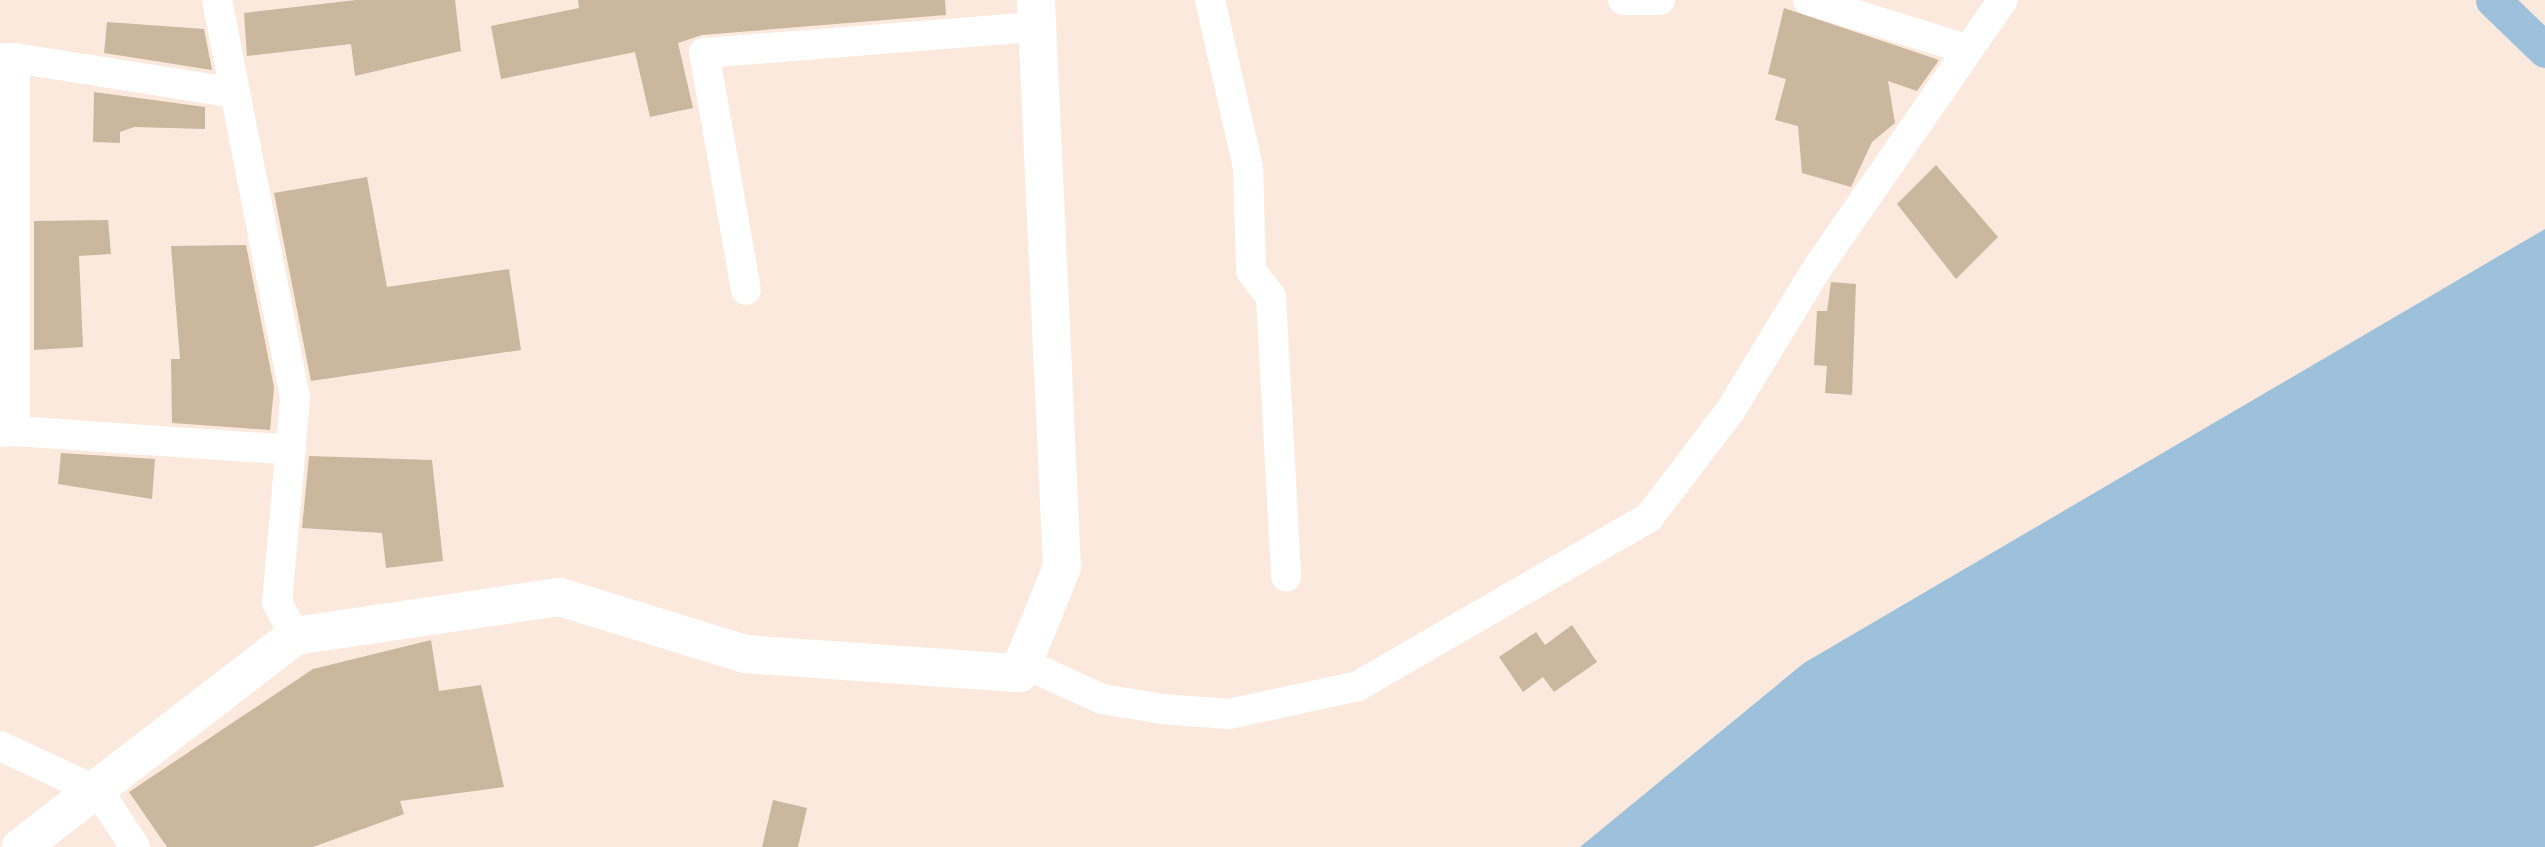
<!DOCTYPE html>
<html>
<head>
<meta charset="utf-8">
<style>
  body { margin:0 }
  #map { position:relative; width:2545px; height:847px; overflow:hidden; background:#fbe9de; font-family:"Roboto Serif",serif }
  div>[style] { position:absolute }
  .water>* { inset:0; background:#9dc1db }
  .canal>* { height:35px; margin:-17.5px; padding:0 17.5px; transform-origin:17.5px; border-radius:17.5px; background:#9dc1db }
  .building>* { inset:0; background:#cbb79e }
  .minor>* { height:30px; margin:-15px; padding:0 15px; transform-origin:15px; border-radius:15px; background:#fff }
  .tertiary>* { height:38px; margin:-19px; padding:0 19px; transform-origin:19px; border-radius:19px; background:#fff }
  span { translate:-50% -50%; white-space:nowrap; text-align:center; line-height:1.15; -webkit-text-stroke:8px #fff9f5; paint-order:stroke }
</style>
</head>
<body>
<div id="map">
  <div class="water">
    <div style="clip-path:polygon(2545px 229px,2545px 847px,1580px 847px,1804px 663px)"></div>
  </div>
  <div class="canal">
    <div style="left:2493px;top:0;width:72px;rotate:43.9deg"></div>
  </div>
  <div class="building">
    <div style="clip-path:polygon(356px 0,455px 0,461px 51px,355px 76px,351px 44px,247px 56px,244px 13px)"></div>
    <div style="clip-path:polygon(578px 0,945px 0,946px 15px,702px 35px,678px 43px,693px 108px,650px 117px,635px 52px,501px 79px,491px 26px,579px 8px)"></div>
    <div style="clip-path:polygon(1784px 8px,1939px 60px,1917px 91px,1888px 81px,1895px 123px,1872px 142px,1851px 187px,1802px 173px,1798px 126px,1775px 120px,1786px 79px,1768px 74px)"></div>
    <div style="clip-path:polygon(107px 22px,204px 29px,212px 70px,104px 53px)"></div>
    <div style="clip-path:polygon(94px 92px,205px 107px,205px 129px,134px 127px,120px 132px,120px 143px,93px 142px)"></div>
    <div style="clip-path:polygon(1936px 165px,1998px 237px,1956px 279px,1897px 204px)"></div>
    <div style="clip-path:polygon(367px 177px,387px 287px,509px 269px,521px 350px,311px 381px,274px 193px)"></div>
    <div style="clip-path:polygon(108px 220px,111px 254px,79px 256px,83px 347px,34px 350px,34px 221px)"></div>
    <div style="clip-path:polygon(246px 245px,274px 387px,270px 430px,172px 423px,171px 359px,180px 359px,171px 246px)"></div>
    <div style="clip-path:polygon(1831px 282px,1856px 284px,1852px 395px,1825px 393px,1827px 366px,1814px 365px,1817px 311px,1827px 311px)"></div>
    <div style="clip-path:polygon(61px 453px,155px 459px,152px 499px,58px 484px)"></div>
    <div style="clip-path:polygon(309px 456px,432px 460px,443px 561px,386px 568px,382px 533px,302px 528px)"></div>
    <div style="clip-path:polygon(1572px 625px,1597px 662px,1554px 692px,1543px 677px,1523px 692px,1499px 657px,1536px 632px,1545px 645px)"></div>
    <div style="clip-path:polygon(431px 640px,439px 691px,481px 685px,504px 787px,400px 801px,404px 814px,313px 847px,167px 847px,129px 792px,313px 669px)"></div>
    <div style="clip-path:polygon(773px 800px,807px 808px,798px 847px,762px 847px)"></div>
  </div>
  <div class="minor">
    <div style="left:217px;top:0;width:406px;rotate:78.9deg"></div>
    <div style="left:295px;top:398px;width:205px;rotate:95deg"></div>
    <div style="left:277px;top:602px;width:38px;rotate:62deg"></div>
    <div style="left:1210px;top:0;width:171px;rotate:77.2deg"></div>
    <div style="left:1248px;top:167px;width:104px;rotate:88.3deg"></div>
    <div style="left:1251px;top:271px;width:33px;rotate:52deg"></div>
    <div style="left:1271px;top:297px;width:280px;rotate:86.9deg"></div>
    <div style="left:1623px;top:0;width:37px"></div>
    <div style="left:1808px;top:0;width:165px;rotate:17.2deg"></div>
    <div style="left:0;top:58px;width:15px"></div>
    <div style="left:15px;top:58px;width:373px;rotate:90deg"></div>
    <div style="left:15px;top:431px;width:15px;rotate:176deg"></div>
    <div style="left:15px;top:58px;width:218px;rotate:9deg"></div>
    <div style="left:746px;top:290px;width:241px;rotate:-100deg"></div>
    <div style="left:704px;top:53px;width:334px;rotate:-4.5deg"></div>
    <div style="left:15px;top:431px;width:277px;rotate:3.9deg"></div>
    <div style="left:1023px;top:663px;width:87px;rotate:24.5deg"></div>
    <div style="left:1102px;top:699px;width:62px;rotate:9.3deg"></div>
    <div style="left:1163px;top:709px;width:66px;rotate:4.3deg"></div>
    <div style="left:1229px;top:714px;width:132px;rotate:-12.2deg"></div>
    <div style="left:1358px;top:686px;width:337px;rotate:-30.1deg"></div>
    <div style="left:1649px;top:517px;width:133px;rotate:-52.6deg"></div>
    <div style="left:1730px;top:411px;width:169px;rotate:-58.6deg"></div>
    <div style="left:1818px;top:267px;width:325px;rotate:-55.3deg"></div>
    <div style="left:0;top:746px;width:109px;rotate:24.9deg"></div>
    <div style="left:99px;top:792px;width:66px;rotate:56.8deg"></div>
  </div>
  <div class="tertiary">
    <div style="left:21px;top:847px;width:346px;rotate:-37.6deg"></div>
    <div style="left:295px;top:636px;width:268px;rotate:-8.4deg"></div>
    <div style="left:560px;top:597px;width:194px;rotate:17.1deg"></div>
    <div style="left:745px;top:654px;width:275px;rotate:4deg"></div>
    <div style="left:1019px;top:673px;width:114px;rotate:-67.9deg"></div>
    <div style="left:1062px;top:567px;width:568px;rotate:-92.63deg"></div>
  </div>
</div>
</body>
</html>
